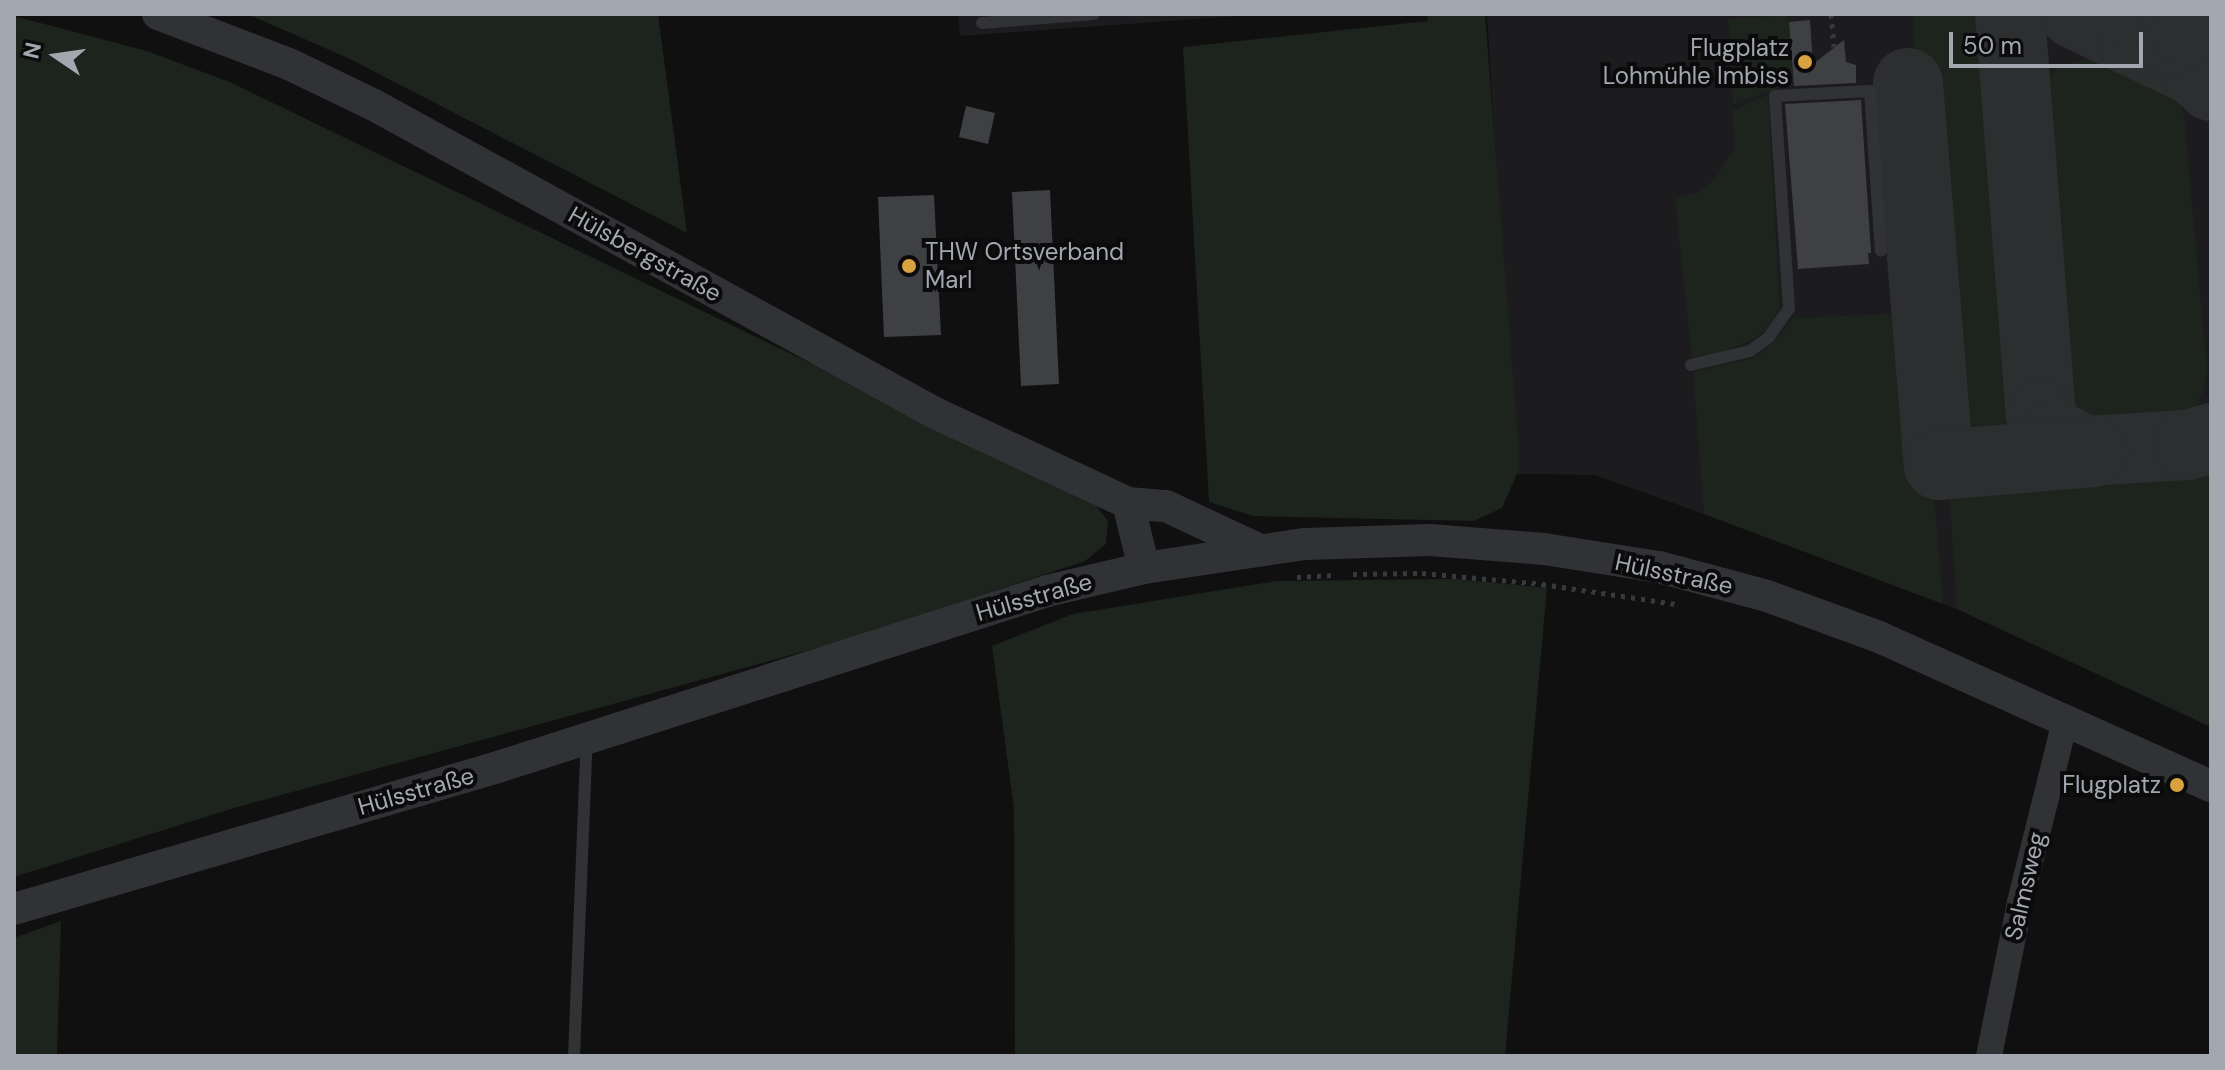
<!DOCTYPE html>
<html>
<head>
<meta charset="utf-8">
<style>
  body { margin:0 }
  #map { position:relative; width:2225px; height:1070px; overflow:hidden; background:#101011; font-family:"DM Sans",sans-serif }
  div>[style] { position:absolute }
  .built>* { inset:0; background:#1c1c1e }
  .green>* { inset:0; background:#1d231d }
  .taxiway>* { height:70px; margin:-35px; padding:0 35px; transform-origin:35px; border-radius:35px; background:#2d2e30 }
  .building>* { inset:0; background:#3f4044 }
  .path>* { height:5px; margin-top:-2.5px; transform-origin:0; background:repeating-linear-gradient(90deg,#37393c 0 4px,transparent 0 10px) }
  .service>* { height:12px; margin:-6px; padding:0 6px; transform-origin:6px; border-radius:6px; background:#313235 }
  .minor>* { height:26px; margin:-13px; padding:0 13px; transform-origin:13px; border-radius:13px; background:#313235 }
  .tertiary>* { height:32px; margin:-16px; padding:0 16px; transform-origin:16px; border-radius:16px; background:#313235 }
  .dots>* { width:22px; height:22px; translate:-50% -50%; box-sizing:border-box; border:4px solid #0b0b0c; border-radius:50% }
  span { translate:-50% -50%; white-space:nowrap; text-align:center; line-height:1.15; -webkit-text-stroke:8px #0b0b0c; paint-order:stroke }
  .poi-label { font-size:24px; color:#a3a7b0 }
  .right { translate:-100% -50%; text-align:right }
  .left { translate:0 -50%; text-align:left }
  .street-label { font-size:24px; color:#a3a7b0 }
  .frame { position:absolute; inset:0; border:16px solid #a3a7b0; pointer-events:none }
  .north { position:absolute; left:16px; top:16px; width:80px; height:80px; -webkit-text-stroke:6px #0b0b0c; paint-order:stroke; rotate:283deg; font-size:22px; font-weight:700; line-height:32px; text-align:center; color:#a3a7b0 }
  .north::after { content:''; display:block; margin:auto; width:28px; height:36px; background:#a3a7b0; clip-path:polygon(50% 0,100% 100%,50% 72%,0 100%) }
  .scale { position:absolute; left:1949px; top:32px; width:194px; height:36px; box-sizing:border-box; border:4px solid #a3a7b0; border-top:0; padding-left:10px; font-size:24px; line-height:28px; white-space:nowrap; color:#a3a7b0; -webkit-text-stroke:6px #0b0b0c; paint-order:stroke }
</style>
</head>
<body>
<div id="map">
  <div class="built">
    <div style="clip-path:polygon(958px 14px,1267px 14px,960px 36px)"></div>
    <div style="clip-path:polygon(1487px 14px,2211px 14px,2211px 727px,1957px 609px,1704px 514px,1595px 475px,1515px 474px)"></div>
  </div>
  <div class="green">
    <div style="clip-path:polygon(247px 14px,658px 14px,687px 233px,348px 58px)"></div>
    <div style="clip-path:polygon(1427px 14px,1485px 14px,1520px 467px,1502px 508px,1474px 521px,1253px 516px,1209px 502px,1183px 47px,1428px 21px)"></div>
    <div style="clip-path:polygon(1912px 14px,1989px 14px,1994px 24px,2025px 429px,2013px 444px,1960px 449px,1953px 448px,1945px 440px)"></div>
    <div style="clip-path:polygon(1788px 15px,1793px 83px,1733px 104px,1728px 19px)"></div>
    <div style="clip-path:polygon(14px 16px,147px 51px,232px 83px,1091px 499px,1108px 521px,1106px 544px,1085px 561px,842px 641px,234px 808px,14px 877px)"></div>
    <div style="clip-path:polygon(2086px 59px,2113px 64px,2163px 87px,2180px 103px,2184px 114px,2207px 371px,2203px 392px,2192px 412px,2174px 427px,2105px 435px,2085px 430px,2068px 419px,2056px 402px,2050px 381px,2033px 108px,2037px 93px,2057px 68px)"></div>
    <div style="clip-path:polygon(1768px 95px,1780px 308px,1770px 325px,1754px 339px,1718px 354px,1692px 358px,1675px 199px,1698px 192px,1714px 180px,1735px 149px,1732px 111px)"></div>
    <div style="clip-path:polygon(1915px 313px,1920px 329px,1943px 604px,1704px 514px,1693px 372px,1754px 358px,1775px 341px,1793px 318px)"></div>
    <div style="clip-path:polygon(2211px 458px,2211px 727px,1957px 609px,1949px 489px,1953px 481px)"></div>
    <div style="clip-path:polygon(1455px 579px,1547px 588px,1505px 1056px,1015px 1056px,1014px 809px,992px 646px,1073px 614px,1276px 581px)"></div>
    <div style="clip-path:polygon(61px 921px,57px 1056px,14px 1056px,14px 938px)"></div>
  </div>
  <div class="taxiway">
    <div style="left:2010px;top:14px;width:402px;rotate:85.6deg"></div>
    <div style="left:2041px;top:415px;width:22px;rotate:58deg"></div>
    <div style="left:2053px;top:434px;width:37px;rotate:27deg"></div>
    <div style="left:2086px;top:451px;width:101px;rotate:-3.4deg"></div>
    <div style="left:2187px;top:445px;width:25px;rotate:-16deg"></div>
    <div style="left:2075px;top:14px;width:133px;rotate:25.4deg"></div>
    <div style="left:2195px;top:71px;width:22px;rotate:43deg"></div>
    <div style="left:2131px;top:41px;width:23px;rotate:7deg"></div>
    <div style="left:2154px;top:44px;width:17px;rotate:-13deg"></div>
    <div style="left:2171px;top:40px;width:17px;rotate:-31deg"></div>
    <div style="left:2186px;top:31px;width:23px;rotate:-49deg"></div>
    <div style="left:1908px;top:83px;width:383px;rotate:85.4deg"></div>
    <div style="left:1939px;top:465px;width:155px;rotate:-4.8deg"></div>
  </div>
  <div class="building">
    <div style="clip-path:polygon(1810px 20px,1813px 64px,1844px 40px,1846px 62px,1856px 65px,1856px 83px,1794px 86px,1789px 22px)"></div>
    <div style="clip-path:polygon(1861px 100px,1871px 253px,1868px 253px,1869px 264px,1798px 269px,1785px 104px)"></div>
    <div style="clip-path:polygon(966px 106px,995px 113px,988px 144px,959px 137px)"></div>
    <div style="clip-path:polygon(1050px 190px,1059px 384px,1021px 386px,1012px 192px)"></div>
    <div style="clip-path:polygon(934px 195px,941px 335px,884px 337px,878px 197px)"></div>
  </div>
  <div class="path">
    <div style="left:1831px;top:14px;width:33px;rotate:85deg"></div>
    <div style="left:1353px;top:574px;width:69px;rotate:-0.8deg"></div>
    <div style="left:1422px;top:573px;width:121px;rotate:5.2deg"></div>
    <div style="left:1542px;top:584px;width:135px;rotate:8.5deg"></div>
    <div style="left:1297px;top:577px;width:34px;rotate:-3deg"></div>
  </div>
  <div class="service">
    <div style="left:982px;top:23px;width:112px;rotate:-4.6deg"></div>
    <div style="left:1691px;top:365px;width:61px;rotate:-13.3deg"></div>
    <div style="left:1750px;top:351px;width:24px;rotate:-36deg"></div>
    <div style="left:1769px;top:337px;width:35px;rotate:-55deg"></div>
    <div style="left:1789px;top:308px;width:212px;rotate:-93.8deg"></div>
    <div style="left:1775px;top:96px;width:95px;rotate:-3deg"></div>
    <div style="left:1870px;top:91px;width:160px;rotate:86.1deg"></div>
    <div style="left:574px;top:1056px;width:302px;rotate:-87.7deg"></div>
    <div style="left:586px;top:754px;width:14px;rotate:-98deg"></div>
  </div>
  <div class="minor">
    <div style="left:1989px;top:1056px;width:157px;rotate:-78.6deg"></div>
    <div style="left:2020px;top:902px;width:190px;rotate:-76deg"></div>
  </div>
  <div class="tertiary">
    <div style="left:158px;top:14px;width:140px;rotate:20.9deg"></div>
    <div style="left:289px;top:64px;width:94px;rotate:25.8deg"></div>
    <div style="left:374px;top:105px;width:640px;rotate:28.77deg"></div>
    <div style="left:935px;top:413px;width:213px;rotate:25deg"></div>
    <div style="left:1128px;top:503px;width:38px;rotate:5deg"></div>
    <div style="left:1166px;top:506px;width:102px;rotate:25.1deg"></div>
    <div style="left:1128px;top:503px;width:67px;rotate:76.2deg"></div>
    <div style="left:14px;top:909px;width:504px;rotate:-16.35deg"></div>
    <div style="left:498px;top:767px;width:577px;rotate:-17.77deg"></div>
    <div style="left:1047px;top:591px;width:100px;rotate:-13.3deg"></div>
    <div style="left:1144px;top:568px;width:163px;rotate:-8.5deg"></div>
    <div style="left:1305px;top:544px;width:125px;rotate:-1.8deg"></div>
    <div style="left:1430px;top:540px;width:114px;rotate:4.5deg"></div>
    <div style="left:1544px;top:549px;width:116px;rotate:8.9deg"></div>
    <div style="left:1659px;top:567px;width:112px;rotate:15deg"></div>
    <div style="left:1767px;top:596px;width:119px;rotate:20.1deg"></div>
    <div style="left:1879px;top:637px;width:364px;rotate:24.2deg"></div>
  </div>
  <div class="dots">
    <div style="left:1805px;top:62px;background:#d9a23f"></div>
    <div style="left:909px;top:266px;background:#d9a23f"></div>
    <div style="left:2177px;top:785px;background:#d9a23f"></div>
  </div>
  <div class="poi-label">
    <span class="right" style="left:1789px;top:62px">Flugplatz<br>Lohmühle Imbiss</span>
    <span class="left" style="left:925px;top:266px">THW Ortsverband<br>Marl</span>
    <span class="right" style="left:2161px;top:785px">Flugplatz</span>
  </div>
  <div class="street-label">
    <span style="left:645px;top:254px;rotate:29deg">Hülsbergstraße</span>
    <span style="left:1674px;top:574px;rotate:12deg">Hülsstraße</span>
    <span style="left:1034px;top:597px;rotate:-16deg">Hülsstraße</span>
    <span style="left:416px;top:791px;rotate:-16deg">Hülsstraße</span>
    <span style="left:2025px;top:886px;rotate:-77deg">Salmsweg</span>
  </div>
  <div class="frame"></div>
  <div class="north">N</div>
  <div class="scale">50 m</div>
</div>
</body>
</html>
